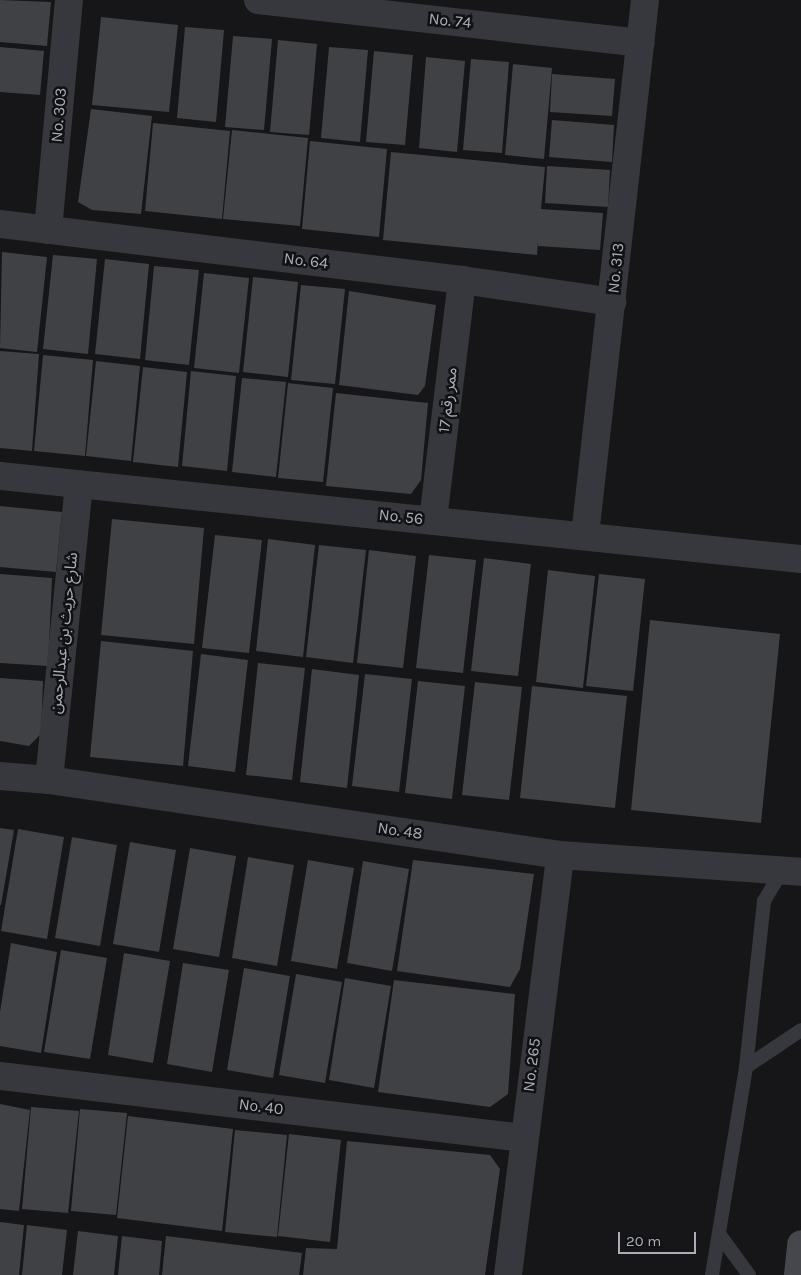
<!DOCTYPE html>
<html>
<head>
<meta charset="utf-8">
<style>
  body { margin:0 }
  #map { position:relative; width:801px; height:1275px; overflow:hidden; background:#161618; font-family:Karla,"Noto Sans Arabic",sans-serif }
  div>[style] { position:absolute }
  .building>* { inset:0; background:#404145 }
  .lane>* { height:14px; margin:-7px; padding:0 7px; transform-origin:7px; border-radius:7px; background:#37383d }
  .street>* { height:28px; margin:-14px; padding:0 14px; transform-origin:14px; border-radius:14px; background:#37383d }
  .secondary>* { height:28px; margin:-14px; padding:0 14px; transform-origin:14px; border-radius:14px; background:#45474d }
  span { translate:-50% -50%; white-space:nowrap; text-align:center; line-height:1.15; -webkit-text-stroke:5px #111113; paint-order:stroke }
  .street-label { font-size:16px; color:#a8adb8 }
  .scale { position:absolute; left:618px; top:1232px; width:78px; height:22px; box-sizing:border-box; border:2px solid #a8adb8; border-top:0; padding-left:6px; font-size:15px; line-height:18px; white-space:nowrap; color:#a8adb8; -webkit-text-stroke:4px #111113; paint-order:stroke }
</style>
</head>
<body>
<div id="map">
  <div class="building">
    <div style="clip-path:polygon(0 0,51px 2px,47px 46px,0 42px)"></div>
    <div style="clip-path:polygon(101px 17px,178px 25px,169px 112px,92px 105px)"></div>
    <div style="clip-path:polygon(185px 27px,224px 30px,216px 122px,177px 118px)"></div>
    <div style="clip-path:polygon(233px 36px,272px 39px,264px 130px,225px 127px)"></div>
    <div style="clip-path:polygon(278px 40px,317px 44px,309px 135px,270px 132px)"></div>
    <div style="clip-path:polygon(0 47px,44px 51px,40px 95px,0 92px)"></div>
    <div style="clip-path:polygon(329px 47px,368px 50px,360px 142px,321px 138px)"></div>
    <div style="clip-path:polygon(374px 51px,413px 55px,405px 145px,366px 142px)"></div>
    <div style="clip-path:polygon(426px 57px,465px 61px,457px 152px,419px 148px)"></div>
    <div style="clip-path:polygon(471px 59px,509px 62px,502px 153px,463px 150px)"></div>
    <div style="clip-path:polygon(513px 64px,552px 68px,544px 159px,505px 155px)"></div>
    <div style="clip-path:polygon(552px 74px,615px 79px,612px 116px,550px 112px)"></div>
    <div style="clip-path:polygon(91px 109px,152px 116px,141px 214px,92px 210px,78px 202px)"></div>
    <div style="clip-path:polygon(552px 120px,614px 125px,612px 162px,549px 157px)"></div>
    <div style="clip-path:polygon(153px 123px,230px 131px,222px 219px,145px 211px)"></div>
    <div style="clip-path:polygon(232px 130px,308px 138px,300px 226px,223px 219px)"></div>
    <div style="clip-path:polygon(310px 141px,387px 149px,379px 237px,302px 229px)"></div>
    <div style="clip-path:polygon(391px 152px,545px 167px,541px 209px,603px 213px,600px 250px,538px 246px,538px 240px,537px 255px,383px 240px)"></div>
    <div style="clip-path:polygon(547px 166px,610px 170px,608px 207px,545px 203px)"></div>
    <div style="clip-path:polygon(2px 252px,47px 257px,37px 352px,0 348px)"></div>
    <div style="clip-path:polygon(53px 255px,97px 259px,88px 354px,43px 349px)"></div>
    <div style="clip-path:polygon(105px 259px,149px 264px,140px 359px,95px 354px)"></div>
    <div style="clip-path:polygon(154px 266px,199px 270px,189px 365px,145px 360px)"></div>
    <div style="clip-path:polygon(204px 273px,249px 278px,239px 373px,194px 368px)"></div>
    <div style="clip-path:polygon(253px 277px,298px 282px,288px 377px,243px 372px)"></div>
    <div style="clip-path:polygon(301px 285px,345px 289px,335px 384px,291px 380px)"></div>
    <div style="clip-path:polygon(349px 291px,436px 305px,425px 386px,418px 395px,339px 385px)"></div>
    <div style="clip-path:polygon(0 351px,39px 354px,32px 451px,0 448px)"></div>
    <div style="clip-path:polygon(43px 355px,93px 360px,85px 456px,34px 451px)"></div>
    <div style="clip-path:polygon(96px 361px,140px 366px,131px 461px,86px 456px)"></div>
    <div style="clip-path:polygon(143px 367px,187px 372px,178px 467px,133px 462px)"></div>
    <div style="clip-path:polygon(191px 371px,236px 376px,227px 471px,182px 466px)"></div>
    <div style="clip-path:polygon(242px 378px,286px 382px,276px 477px,232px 472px)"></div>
    <div style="clip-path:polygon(288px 383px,333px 388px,323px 482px,278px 478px)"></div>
    <div style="clip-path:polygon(336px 393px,428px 403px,421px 480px,411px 494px,326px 486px)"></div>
    <div style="clip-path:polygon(0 506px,62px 512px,56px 572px,0 567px)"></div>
    <div style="clip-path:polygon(112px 519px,204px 528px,194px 644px,101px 635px)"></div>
    <div style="clip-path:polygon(215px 535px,262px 540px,249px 653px,202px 648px)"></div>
    <div style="clip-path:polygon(268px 539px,315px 545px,303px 657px,256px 651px)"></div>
    <div style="clip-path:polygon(319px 545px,366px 550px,353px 663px,306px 657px)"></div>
    <div style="clip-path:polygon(369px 550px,416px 556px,403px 668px,357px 663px)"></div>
    <div style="clip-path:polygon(429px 555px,476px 560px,463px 673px,416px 668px)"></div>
    <div style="clip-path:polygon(484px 558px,531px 564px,518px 676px,471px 671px)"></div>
    <div style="clip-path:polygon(548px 570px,595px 576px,583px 688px,536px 682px)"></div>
    <div style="clip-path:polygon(0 574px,52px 578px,48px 666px,0 663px)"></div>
    <div style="clip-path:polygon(599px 574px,645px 579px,633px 691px,586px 686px)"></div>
    <div style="clip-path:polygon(650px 620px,780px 634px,761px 823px,631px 810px)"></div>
    <div style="clip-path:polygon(101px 641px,193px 651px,183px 766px,90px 757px)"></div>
    <div style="clip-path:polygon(201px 654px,248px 660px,235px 772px,188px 766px)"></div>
    <div style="clip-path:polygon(258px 663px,305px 668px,292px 780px,246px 775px)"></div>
    <div style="clip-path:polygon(312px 669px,359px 675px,347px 788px,300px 782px)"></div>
    <div style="clip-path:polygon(365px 674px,412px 679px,399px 792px,352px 786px)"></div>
    <div style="clip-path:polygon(0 678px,43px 681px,41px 734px,29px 746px,0 741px)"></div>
    <div style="clip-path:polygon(418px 681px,465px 686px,452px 799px,405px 793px)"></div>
    <div style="clip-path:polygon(475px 682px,522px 687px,509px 800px,462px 795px)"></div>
    <div style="clip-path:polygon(532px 686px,627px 696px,615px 808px,520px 798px)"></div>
    <div style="clip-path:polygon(0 828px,14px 830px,1px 905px,0 905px)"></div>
    <div style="clip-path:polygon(18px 829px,64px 837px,47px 939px,1px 931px)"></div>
    <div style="clip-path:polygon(72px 837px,117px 845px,100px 946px,55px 938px)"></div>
    <div style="clip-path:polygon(130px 842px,176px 850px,159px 952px,113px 944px)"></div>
    <div style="clip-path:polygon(190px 848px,236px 856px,219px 957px,173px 949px)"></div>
    <div style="clip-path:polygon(248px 857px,294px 865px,277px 966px,232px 958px)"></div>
    <div style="clip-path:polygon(308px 860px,354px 868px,337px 969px,291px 961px)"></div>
    <div style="clip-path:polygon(413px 860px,534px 874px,520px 969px,510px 987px,397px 971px)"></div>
    <div style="clip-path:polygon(363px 861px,409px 869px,392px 971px,347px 963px)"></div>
    <div style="clip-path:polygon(11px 943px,57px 952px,41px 1053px,0 1046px,0 1012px)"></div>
    <div style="clip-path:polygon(61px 950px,107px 958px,90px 1059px,44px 1052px)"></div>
    <div style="clip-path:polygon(124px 953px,170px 961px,153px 1063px,108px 1055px)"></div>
    <div style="clip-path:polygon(183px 963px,229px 970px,212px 1072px,167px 1064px)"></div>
    <div style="clip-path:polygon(244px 968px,290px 976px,273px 1078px,227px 1070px)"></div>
    <div style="clip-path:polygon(296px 974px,342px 982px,325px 1083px,279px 1075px)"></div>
    <div style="clip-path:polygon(345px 978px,391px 986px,374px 1088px,329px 1080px)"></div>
    <div style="clip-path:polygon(394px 980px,515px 994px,508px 1094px,490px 1107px,378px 1092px)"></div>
    <div style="clip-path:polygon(0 1104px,30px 1110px,19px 1211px,0 1209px)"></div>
    <div style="clip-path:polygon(31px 1107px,79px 1111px,68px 1213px,22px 1209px)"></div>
    <div style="clip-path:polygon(80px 1109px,127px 1113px,116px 1215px,71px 1211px)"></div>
    <div style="clip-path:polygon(128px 1116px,233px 1129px,222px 1231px,117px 1218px)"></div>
    <div style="clip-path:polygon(235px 1130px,287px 1135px,277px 1237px,225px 1232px)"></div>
    <div style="clip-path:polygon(289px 1134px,341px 1140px,330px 1242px,278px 1236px)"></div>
    <div style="clip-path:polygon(347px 1141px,490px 1155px,500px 1169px,485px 1275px,303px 1275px,306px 1248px,337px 1249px)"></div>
    <div style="clip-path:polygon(0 1222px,24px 1225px,19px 1275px,0 1275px)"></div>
    <div style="clip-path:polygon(27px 1225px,67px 1230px,62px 1275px,22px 1275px)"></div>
    <div style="clip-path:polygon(78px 1231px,118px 1236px,114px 1275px,73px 1275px)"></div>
    <div style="clip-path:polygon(122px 1236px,162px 1241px,159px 1275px,118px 1275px)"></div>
    <div style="clip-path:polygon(166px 1236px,302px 1253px,299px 1275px,162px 1275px)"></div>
  </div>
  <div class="lane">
    <div style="left:746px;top:1067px;width:66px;rotate:-33.9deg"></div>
    <div style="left:719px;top:1234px;width:51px;rotate:53.8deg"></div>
    <div style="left:712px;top:1275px;width:211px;rotate:-80.7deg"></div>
    <div style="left:746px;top:1067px;width:167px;rotate:-83.8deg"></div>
    <div style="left:764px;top:901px;width:35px;rotate:-59deg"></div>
  </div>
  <div class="street">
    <div style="left:258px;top:0;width:385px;rotate:6.4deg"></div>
    <div style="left:0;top:224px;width:465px;rotate:6.9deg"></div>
    <div style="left:462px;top:280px;width:152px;rotate:8.3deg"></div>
    <div style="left:48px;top:230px;width:231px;rotate:-84.8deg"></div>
    <div style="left:0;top:476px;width:805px;rotate:5.92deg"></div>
    <div style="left:433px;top:520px;width:242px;rotate:-83.1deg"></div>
    <div style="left:585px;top:535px;width:538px;rotate:-83.6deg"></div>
    <div style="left:0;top:776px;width:49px;rotate:4.7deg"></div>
    <div style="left:49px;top:780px;width:516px;rotate:8.35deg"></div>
    <div style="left:560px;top:855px;width:242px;rotate:4deg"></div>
    <div style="left:49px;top:780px;width:296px;rotate:-84.2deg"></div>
    <div style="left:0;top:1076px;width:527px;rotate:6.76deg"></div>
    <div style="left:508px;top:1275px;width:423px;rotate:-82.9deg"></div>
  </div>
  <div class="secondary">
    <div style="left:798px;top:1275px;width:31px;rotate:-84deg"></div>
  </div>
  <div class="street-label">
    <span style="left:450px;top:21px;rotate:6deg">No. 74</span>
    <span style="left:59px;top:115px;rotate:-85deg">No. 303</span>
    <span style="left:306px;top:261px;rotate:7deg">No. 64</span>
    <span style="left:616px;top:268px;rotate:-84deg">No. 313</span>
    <span style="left:448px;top:400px;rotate:-83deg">ممر رقم 17</span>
    <span style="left:401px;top:517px;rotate:6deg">No. 56</span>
    <span style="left:64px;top:633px;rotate:-84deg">شارع حريث بن عبدالرحمن</span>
    <span style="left:400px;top:831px;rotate:8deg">No. 48</span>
    <span style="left:532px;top:1065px;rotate:-83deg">No. 265</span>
    <span style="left:261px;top:1107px;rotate:7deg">No. 40</span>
  </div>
  <div class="scale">20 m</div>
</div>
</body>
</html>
